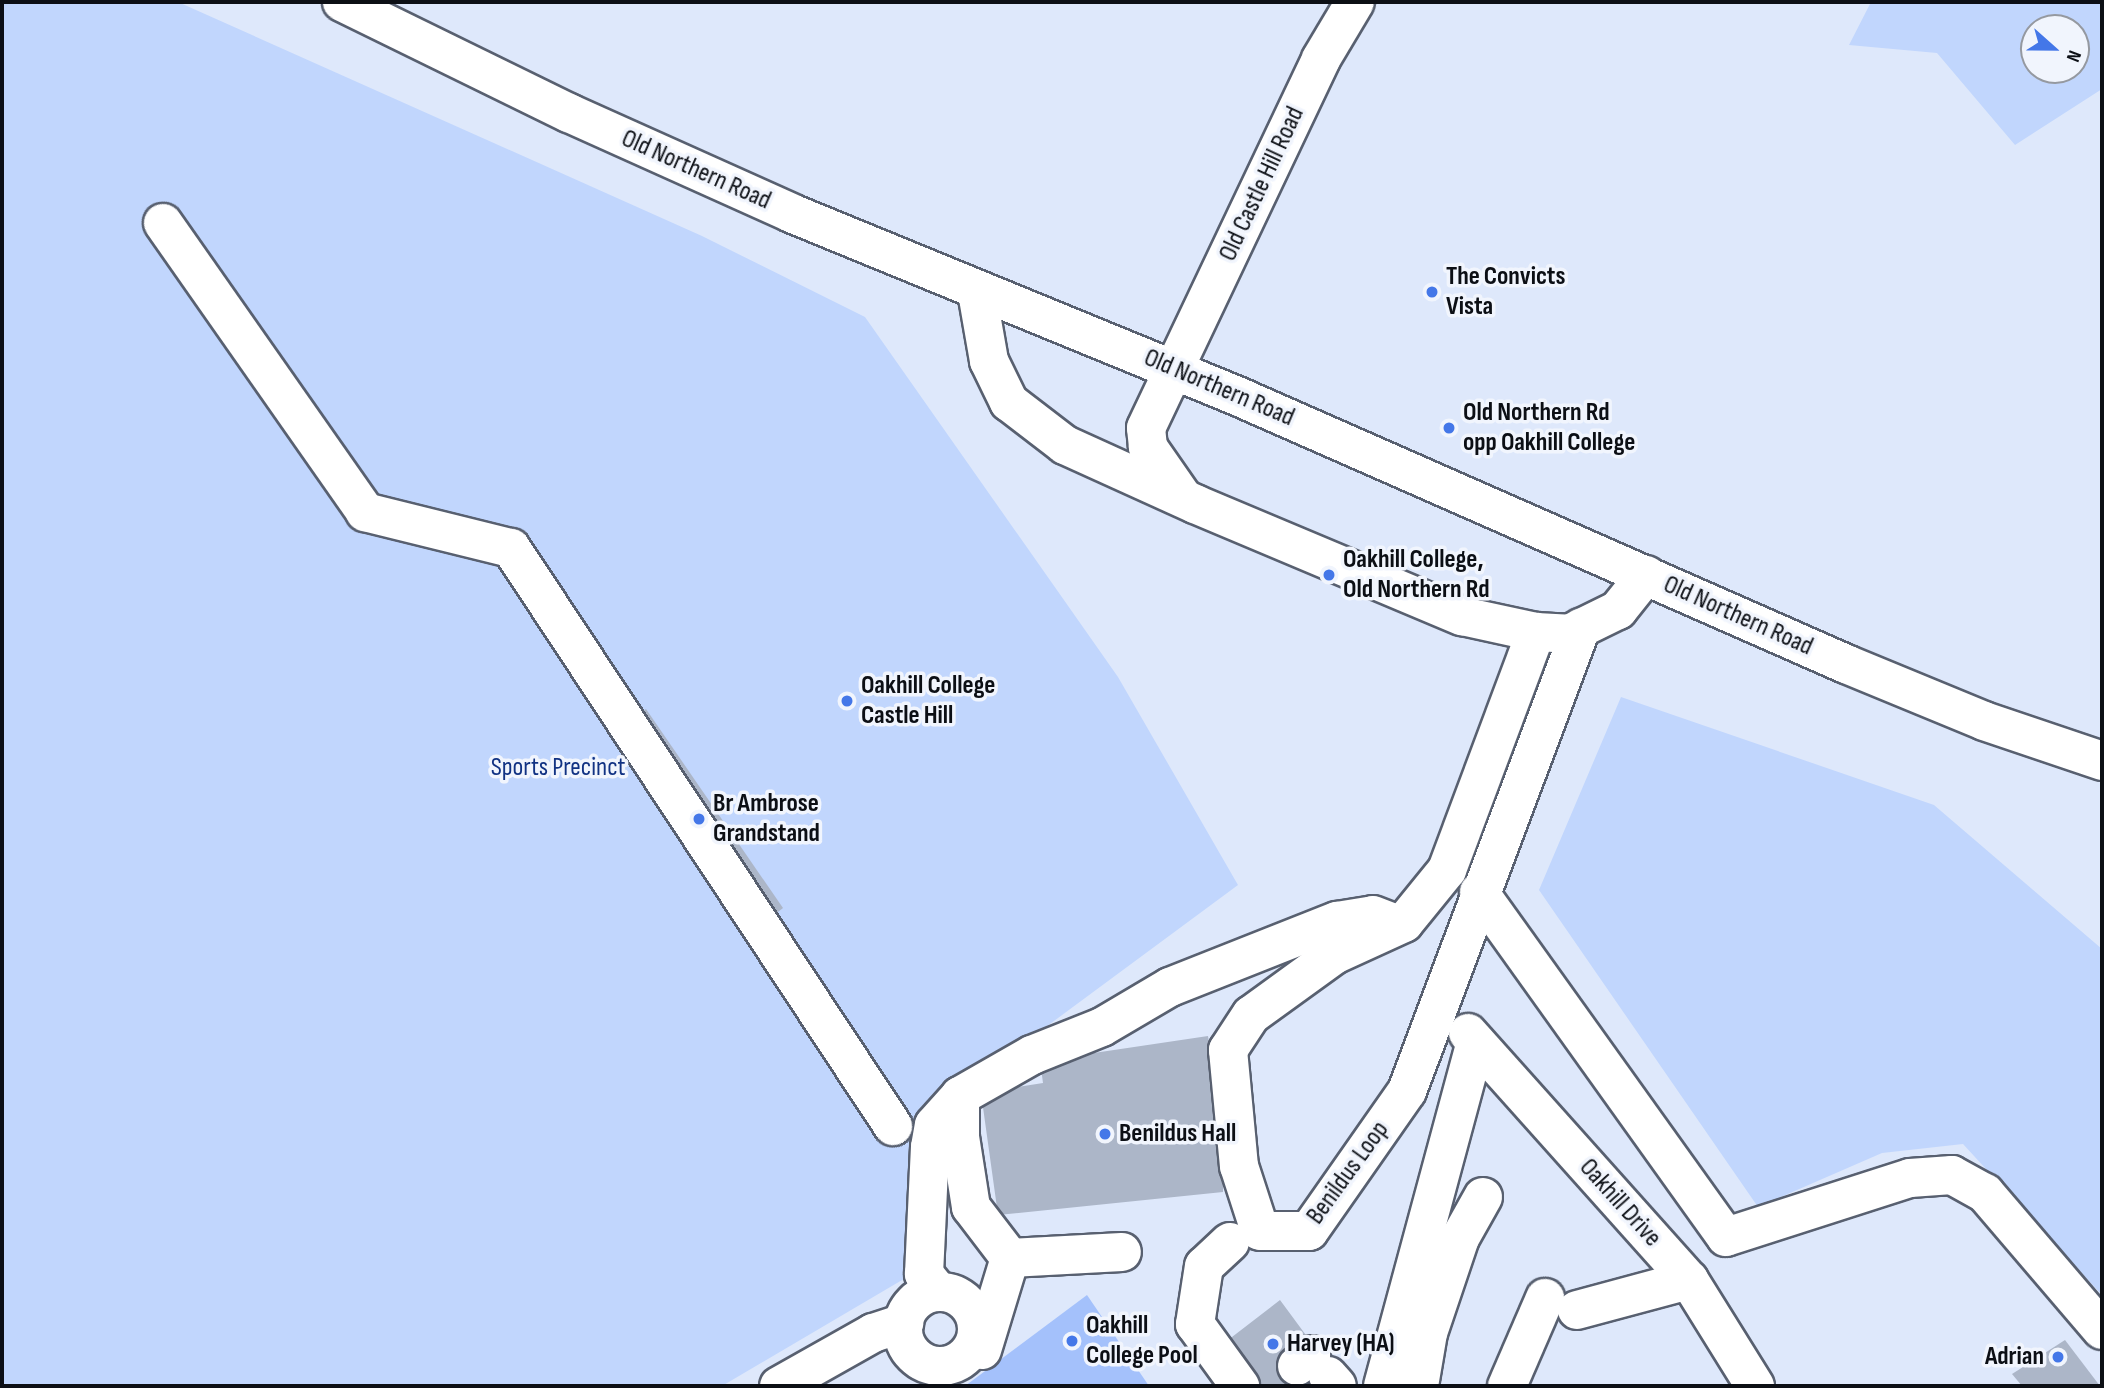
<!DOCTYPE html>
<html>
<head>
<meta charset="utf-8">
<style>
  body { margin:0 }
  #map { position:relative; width:2104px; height:1388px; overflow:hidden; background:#dee8fb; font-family:"Sofia Sans Condensed",sans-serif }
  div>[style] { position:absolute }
  .green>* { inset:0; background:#c1d6fd }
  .water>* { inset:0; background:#a4c1fb }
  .building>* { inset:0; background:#acb6c8 }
  .roads { filter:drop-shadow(2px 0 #586070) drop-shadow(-2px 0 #586070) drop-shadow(0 2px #586070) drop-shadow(0 -2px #586070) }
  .minor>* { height:38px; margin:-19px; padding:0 19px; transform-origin:19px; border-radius:19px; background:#fff }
  .minor>.ring { margin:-19px; padding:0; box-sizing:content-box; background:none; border:38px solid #fff; border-radius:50% }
  .major>* { height:38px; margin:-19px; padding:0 19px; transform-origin:19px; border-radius:19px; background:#fff }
  .dots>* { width:19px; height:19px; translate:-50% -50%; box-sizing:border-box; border:4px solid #f1f5fd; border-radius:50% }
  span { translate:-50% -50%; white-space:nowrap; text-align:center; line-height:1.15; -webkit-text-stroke:7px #f1f5fd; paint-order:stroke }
  .street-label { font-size:26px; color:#0c0f15 }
  .poi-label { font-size:26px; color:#0c0f15; font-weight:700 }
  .left { translate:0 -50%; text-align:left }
  .right { translate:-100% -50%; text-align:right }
  .park-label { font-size:26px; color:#113283 }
  .frame { position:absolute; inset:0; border:4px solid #0c0f15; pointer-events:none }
  .north { position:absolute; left:2020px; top:14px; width:70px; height:70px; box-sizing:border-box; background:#f1f5fd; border:2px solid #9599a0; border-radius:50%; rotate:111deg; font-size:19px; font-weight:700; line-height:28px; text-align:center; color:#0c0f15 }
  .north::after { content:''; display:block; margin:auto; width:24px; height:32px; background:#4477e8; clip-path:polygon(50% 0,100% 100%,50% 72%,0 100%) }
</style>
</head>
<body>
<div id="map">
  <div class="green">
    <div style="clip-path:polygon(2px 2px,178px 2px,702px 236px,865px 317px,1118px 677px,1238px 885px,943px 1103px,931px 1263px,722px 1386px,2px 1386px)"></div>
    <div style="clip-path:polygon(evenodd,1871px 2px,2102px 2px,2102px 89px,2015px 145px,1937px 53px,1849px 45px,1871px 2px,2034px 28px,2076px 28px,2076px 70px,2034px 70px,2034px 28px)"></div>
    <div style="clip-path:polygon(1621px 697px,1934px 805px,2102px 949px,2102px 1295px,1963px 1144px,1882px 1153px,1758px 1207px,1539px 890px)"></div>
  </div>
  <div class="water">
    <div style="clip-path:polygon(1087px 1295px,1149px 1386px,965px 1386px)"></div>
  </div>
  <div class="building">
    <div style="clip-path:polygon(646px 709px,783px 908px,755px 930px,615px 729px)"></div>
    <div style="clip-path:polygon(1208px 1036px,1223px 1125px,1223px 1192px,998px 1215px,981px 1093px,1043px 1083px,1040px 1061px)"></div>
    <div style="clip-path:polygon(1280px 1300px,1311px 1342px,1319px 1336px,1355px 1386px,1246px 1386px,1219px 1347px)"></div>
    <div style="clip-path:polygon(2065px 1340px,2100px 1386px,2022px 1386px,2012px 1374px)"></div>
  </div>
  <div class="roads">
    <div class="minor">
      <div style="left:163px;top:223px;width:353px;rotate:55deg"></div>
      <div style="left:365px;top:512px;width:150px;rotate:13.9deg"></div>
      <div style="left:511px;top:548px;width:693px;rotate:56.54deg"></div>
      <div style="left:977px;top:292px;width:70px;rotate:80.1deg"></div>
      <div style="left:989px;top:361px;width:46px;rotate:64deg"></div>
      <div style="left:1009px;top:402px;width:71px;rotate:37.5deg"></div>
      <div style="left:1065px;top:445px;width:143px;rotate:24.4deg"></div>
      <div style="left:1195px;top:504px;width:290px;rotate:22.8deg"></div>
      <div style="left:1462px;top:616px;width:76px;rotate:12.2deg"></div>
      <div style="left:1536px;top:632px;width:33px;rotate:3deg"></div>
      <div style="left:1569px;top:634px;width:55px;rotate:-26.1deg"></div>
      <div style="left:1618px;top:610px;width:45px;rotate:-51.3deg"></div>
      <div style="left:1182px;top:496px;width:60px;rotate:-124.8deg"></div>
      <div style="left:1148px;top:447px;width:19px;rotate:-96deg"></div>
      <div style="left:1146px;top:428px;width:408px;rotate:-64.6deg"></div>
      <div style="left:1321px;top:59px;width:66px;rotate:-59.2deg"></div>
      <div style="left:1536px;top:632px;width:254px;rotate:110.5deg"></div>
      <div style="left:1447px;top:870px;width:68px;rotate:129.1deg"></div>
      <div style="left:1404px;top:923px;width:77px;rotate:155.4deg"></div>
      <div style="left:1334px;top:955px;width:102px;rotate:144.1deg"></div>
      <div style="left:1251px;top:1015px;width:42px;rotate:123.3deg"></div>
      <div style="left:1228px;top:1050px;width:117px;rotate:84.6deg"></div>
      <div style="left:1239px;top:1166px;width:68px;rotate:72.1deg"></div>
      <div style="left:1260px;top:1231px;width:49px"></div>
      <div style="left:1309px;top:1231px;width:171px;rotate:-55deg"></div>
      <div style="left:1407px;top:1091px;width:495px;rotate:-69.4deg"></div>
      <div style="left:1479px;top:892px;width:424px;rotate:54.4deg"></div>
      <div style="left:1726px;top:1237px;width:193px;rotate:-17.8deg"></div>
      <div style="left:1910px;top:1178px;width:42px;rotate:-4.1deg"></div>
      <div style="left:1952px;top:1175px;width:38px;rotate:29deg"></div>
      <div style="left:1985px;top:1193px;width:180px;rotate:49.5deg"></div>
      <div style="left:1468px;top:1033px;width:331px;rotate:48.2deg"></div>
      <div style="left:1689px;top:1280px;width:125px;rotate:58.1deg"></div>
      <div style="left:960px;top:1096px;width:41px;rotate:90deg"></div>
      <div style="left:960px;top:1137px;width:71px;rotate:81.1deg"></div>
      <div style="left:971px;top:1207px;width:64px;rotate:52.6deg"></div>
      <div style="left:1010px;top:1258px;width:112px;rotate:-3.1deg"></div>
      <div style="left:1230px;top:1242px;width:35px;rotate:137deg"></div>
      <div style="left:1204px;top:1266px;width:59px;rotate:98.8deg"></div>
      <div style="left:1195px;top:1324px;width:77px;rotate:54deg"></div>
      <div style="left:937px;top:1290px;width:21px;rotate:-129deg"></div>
      <div style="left:924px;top:1274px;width:127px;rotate:-87.3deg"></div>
      <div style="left:930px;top:1147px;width:22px;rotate:-80deg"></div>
      <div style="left:934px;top:1125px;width:39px;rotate:-48deg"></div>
      <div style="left:960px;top:1096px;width:83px;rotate:-29.7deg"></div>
      <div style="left:1032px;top:1055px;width:75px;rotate:-21.8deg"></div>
      <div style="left:1102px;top:1027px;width:79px;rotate:-30.5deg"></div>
      <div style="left:1170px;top:987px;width:180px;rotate:-21.6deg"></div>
      <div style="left:1337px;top:921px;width:36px;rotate:-9deg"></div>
      <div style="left:1373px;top:915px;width:25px;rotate:21deg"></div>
      <div class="ring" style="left:903px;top:1292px;width:36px;height:36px"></div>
      <div style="left:1577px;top:1310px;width:116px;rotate:-15deg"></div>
      <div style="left:982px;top:1350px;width:96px;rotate:-73.1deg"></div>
      <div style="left:1297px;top:1366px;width:18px;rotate:-38deg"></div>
      <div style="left:1328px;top:1376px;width:13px;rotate:48deg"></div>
      <div style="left:779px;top:1386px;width:108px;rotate:-29.4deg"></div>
      <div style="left:873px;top:1333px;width:33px;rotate:-18deg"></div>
      <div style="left:1383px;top:1386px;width:356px;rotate:-74.9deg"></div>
      <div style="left:1419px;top:1386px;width:54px;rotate:-80.4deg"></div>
      <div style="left:1428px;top:1333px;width:100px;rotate:-71.4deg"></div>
      <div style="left:1460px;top:1238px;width:47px;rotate:-60.7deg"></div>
      <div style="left:1507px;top:1386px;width:96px;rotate:-66.6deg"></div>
    </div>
    <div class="major">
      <div style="left:342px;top:2px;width:253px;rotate:26.1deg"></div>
      <div style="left:569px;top:113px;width:243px;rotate:24.2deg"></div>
      <div style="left:791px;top:213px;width:490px;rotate:22.3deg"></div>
      <div style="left:1244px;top:399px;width:658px;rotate:23.76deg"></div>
      <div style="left:1846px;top:664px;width:149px;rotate:22.4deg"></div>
      <div style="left:1984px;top:721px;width:125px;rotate:18.7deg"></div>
    </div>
  </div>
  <div class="dots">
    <div style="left:1432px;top:292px;background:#4477e8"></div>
    <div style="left:1449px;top:428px;background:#4477e8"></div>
    <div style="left:1329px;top:575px;background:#4477e8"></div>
    <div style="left:847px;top:701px;background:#4477e8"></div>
    <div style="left:699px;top:819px;background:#4477e8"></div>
    <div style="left:1105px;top:1134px;background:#4477e8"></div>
    <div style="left:1072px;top:1341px;background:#4477e8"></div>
    <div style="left:1273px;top:1344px;background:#4477e8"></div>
    <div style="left:2058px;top:1357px;background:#4477e8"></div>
  </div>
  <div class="street-label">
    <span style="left:696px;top:170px;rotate:24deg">Old Northern Road</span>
    <span style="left:1262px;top:184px;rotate:-65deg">Old Castle Hill Road</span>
    <span style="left:1219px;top:388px;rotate:23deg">Old Northern Road</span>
    <span style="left:1738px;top:616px;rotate:24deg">Old Northern Road</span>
    <span style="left:1348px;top:1173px;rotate:-54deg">Benildus Loop</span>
    <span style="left:1620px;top:1203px;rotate:48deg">Oakhill Drive</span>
  </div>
  <div class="poi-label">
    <span class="left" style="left:1446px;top:292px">The Convicts<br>Vista</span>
    <span class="left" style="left:1463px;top:428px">Old Northern Rd<br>opp Oakhill College</span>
    <span class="left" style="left:1343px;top:575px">Oakhill College,<br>Old Northern Rd</span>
    <span class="left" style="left:861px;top:701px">Oakhill College<br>Castle Hill</span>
    <span class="left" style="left:713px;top:819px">Br Ambrose<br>Grandstand</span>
    <span class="left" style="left:1119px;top:1134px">Benildus Hall</span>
    <span class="left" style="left:1086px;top:1341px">Oakhill<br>College Pool</span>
    <span class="left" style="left:1287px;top:1344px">Harvey (HA)</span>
    <span class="right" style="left:2044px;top:1357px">Adrian</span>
  </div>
  <div class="park-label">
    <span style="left:558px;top:768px">Sports Precinct</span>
  </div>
  <div class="frame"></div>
  <div class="north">N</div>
</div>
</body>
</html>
